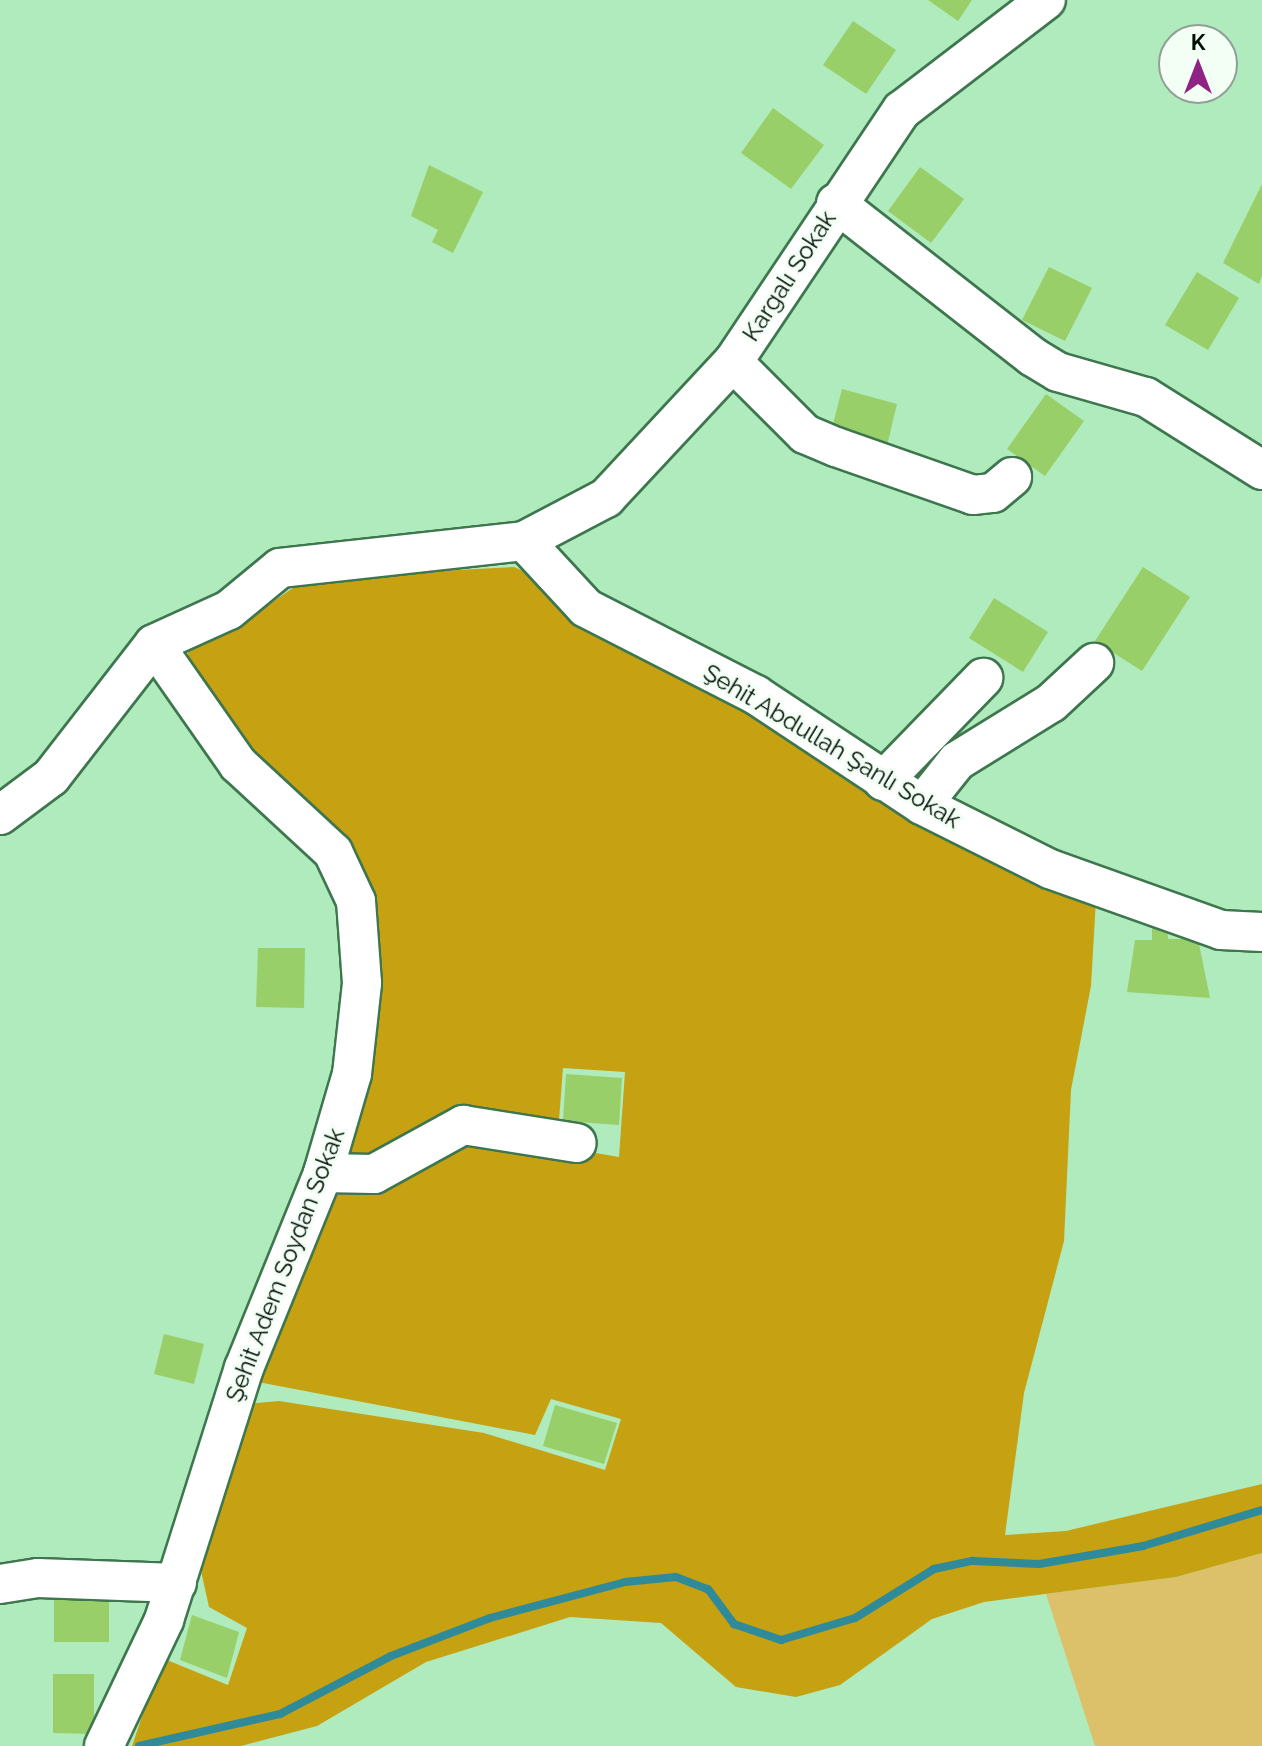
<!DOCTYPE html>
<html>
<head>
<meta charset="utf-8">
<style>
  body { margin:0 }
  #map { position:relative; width:1262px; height:1746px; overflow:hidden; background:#afebbd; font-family:Raleway,sans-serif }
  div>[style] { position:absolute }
  .green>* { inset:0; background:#dcc06a }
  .forest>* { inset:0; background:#c6a111 }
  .stream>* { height:8px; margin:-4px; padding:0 4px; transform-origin:4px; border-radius:4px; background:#2f8a9a }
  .building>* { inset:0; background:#99cf69 }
  .roads { filter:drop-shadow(2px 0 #3e764e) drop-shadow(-2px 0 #3e764e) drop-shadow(0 2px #3e764e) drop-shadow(0 -2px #3e764e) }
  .minor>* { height:38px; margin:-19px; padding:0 19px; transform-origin:19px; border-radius:19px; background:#fff }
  span { translate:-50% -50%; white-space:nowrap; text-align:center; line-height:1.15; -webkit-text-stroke:6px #f3fef5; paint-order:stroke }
  .street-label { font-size:24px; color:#001104 }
  .north { position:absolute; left:1158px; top:24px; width:80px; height:80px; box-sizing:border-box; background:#f3fef5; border:2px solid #929f95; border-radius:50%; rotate:0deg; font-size:22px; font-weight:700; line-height:32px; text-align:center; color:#001104 }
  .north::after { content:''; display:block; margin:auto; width:28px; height:36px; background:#8f2285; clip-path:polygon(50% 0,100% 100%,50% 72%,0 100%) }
</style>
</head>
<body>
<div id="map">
  <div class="green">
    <div style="clip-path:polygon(1262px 1553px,1262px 1746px,1095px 1746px,1046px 1594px,1176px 1577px)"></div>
  </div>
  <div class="forest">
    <div style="clip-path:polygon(514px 567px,534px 576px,585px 628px,720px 687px,932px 825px,1096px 899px,1091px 986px,1071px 1090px,1064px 1241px,1024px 1393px,1005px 1535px,1066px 1531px,1262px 1484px,1262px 1553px,1176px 1577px,984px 1602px,932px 1619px,840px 1685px,796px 1697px,736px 1687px,661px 1623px,570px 1617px,426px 1662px,317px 1726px,241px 1746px,132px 1746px,162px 1658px,228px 1685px,247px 1628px,209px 1607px,201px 1571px,247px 1404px,279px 1401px,484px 1433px,605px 1470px,621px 1419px,551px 1399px,535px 1435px,253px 1381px,334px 1184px,385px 1175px,467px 1131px,619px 1157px,625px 1072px,563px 1068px,559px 1120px,458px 1117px,386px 1163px,343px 1166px,371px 1044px,378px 929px,372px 894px,347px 847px,230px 739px,191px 680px,187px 644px,229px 633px,307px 578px)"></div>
  </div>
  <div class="stream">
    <div style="left:139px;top:1746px;width:145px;rotate:-12.8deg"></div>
    <div style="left:280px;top:1714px;width:125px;rotate:-27.6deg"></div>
    <div style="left:391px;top:1656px;width:106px;rotate:-21deg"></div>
    <div style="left:490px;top:1618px;width:140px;rotate:-14.9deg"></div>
    <div style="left:625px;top:1582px;width:51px;rotate:-5.6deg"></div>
    <div style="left:676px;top:1577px;width:34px;rotate:21deg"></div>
    <div style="left:708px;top:1589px;width:44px;rotate:53.4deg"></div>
    <div style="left:734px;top:1624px;width:50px;rotate:18.8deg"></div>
    <div style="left:781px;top:1640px;width:77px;rotate:-16.6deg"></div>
    <div style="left:855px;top:1618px;width:93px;rotate:-31.8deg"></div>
    <div style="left:934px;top:1569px;width:40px;rotate:-12deg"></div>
    <div style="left:973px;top:1561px;width:66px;rotate:2.6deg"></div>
    <div style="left:1039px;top:1564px;width:106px;rotate:-9.8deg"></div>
    <div style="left:1143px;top:1546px;width:124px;rotate:-16.8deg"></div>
  </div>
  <div class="building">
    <div style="clip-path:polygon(928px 0,972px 0,958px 21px)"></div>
    <div style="clip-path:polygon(853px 21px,896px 50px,866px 94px,823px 65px)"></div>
    <div style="clip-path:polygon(773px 108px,824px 145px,791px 189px,741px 153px)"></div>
    <div style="clip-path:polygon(429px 165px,483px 192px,453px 253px,432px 242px,438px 230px,411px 216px)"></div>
    <div style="clip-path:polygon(920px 167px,964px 199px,931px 243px,888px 211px)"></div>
    <div style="clip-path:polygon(1262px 184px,1262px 276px,1259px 284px,1223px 263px)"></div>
    <div style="clip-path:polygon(1049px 267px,1092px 288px,1065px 341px,1022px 320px)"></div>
    <div style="clip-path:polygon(1197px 272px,1239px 298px,1208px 350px,1165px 325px)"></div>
    <div style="clip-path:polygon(842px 389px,897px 404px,886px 450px,830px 436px)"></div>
    <div style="clip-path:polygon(1046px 394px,1084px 421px,1045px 476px,1007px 449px)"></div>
    <div style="clip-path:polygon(1143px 567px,1190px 597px,1142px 671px,1095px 641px)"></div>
    <div style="clip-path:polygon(994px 598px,1048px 632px,1023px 672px,969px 638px)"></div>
    <div style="clip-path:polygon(1167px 922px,1168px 939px,1198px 939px,1210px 998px,1127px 992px,1135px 940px,1152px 940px,1152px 923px)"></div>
    <div style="clip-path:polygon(258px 948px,305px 948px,304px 1008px,256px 1007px)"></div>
    <div style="clip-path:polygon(566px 1074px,622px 1078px,619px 1125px,563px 1121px)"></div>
    <div style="clip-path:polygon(164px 1334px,204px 1344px,194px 1384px,154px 1374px)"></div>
    <div style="clip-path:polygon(555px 1405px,617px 1423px,604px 1464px,543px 1446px)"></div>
    <div style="clip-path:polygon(54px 1596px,109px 1596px,109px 1642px,54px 1642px)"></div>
    <div style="clip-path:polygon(192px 1615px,239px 1632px,227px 1678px,180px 1660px)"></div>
    <div style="clip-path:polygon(53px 1674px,94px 1674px,94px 1734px,53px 1733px)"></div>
  </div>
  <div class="roads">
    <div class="minor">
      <div style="left:836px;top:203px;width:250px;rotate:38deg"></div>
      <div style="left:1033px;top:357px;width:29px;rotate:31deg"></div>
      <div style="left:1058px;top:372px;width:91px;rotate:15.9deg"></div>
      <div style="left:1146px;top:397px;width:137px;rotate:32.2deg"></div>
      <div style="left:733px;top:362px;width:102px;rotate:45deg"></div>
      <div style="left:805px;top:434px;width:34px;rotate:23deg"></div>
      <div style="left:836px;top:447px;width:145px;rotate:19.3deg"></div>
      <div style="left:973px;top:495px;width:20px;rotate:-6deg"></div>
      <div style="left:993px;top:493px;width:25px;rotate:-40deg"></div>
      <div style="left:524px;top:541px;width:93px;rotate:-27.7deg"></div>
      <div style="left:606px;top:498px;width:186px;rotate:-47deg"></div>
      <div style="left:733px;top:362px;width:303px;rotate:-56.2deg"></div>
      <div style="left:902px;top:110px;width:181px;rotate:-37.4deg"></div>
      <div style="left:883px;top:781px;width:144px;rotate:-45.8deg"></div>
      <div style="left:922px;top:805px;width:56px;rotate:-51.5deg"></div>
      <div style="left:957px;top:761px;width:110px;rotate:-31.7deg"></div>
      <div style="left:1051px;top:703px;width:59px;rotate:-42.9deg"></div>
      <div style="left:0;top:815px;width:64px;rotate:-36.7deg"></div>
      <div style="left:51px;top:777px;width:168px;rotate:-52.2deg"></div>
      <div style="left:154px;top:644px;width:82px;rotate:-24.4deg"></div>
      <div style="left:229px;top:610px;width:66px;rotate:-39.5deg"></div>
      <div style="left:280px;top:568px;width:245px;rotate:-6.3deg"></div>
      <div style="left:524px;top:541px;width:91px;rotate:47.2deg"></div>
      <div style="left:586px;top:608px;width:191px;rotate:27.1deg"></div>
      <div style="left:756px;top:695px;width:199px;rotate:33.5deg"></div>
      <div style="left:922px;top:805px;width:143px;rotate:26.6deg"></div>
      <div style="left:1050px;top:869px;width:182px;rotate:19.6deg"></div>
      <div style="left:1221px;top:930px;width:41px;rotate:2.8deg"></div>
      <div style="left:323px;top:1173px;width:51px;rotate:1.1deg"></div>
      <div style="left:374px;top:1174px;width:102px;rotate:-28.8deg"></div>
      <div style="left:463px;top:1125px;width:115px;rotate:9deg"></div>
      <div style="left:0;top:1584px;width:38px;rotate:-9deg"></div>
      <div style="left:38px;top:1578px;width:139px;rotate:2.1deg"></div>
      <div style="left:104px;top:1746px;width:140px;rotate:-64.5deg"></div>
      <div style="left:164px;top:1620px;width:264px;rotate:-72.4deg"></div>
      <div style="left:244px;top:1368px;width:210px;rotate:-67.9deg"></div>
      <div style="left:323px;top:1173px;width:103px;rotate:-73.7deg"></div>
      <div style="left:352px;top:1074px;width:92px;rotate:-83.7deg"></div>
      <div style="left:362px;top:983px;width:82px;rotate:-94.2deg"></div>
      <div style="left:356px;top:901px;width:54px;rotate:-115.1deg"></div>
      <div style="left:333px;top:852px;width:129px;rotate:-137.2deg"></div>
      <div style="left:238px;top:764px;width:146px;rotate:-125deg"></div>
    </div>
  </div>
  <div class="street-label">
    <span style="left:789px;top:276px;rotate:-57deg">Kargalı Sokak</span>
    <span style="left:832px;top:746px;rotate:31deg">Şehit Abdullah Şanlı Sokak</span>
    <span style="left:285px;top:1265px;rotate:-69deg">Şehit Adem Soydan Sokak</span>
  </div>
  <div class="north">K</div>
</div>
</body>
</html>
